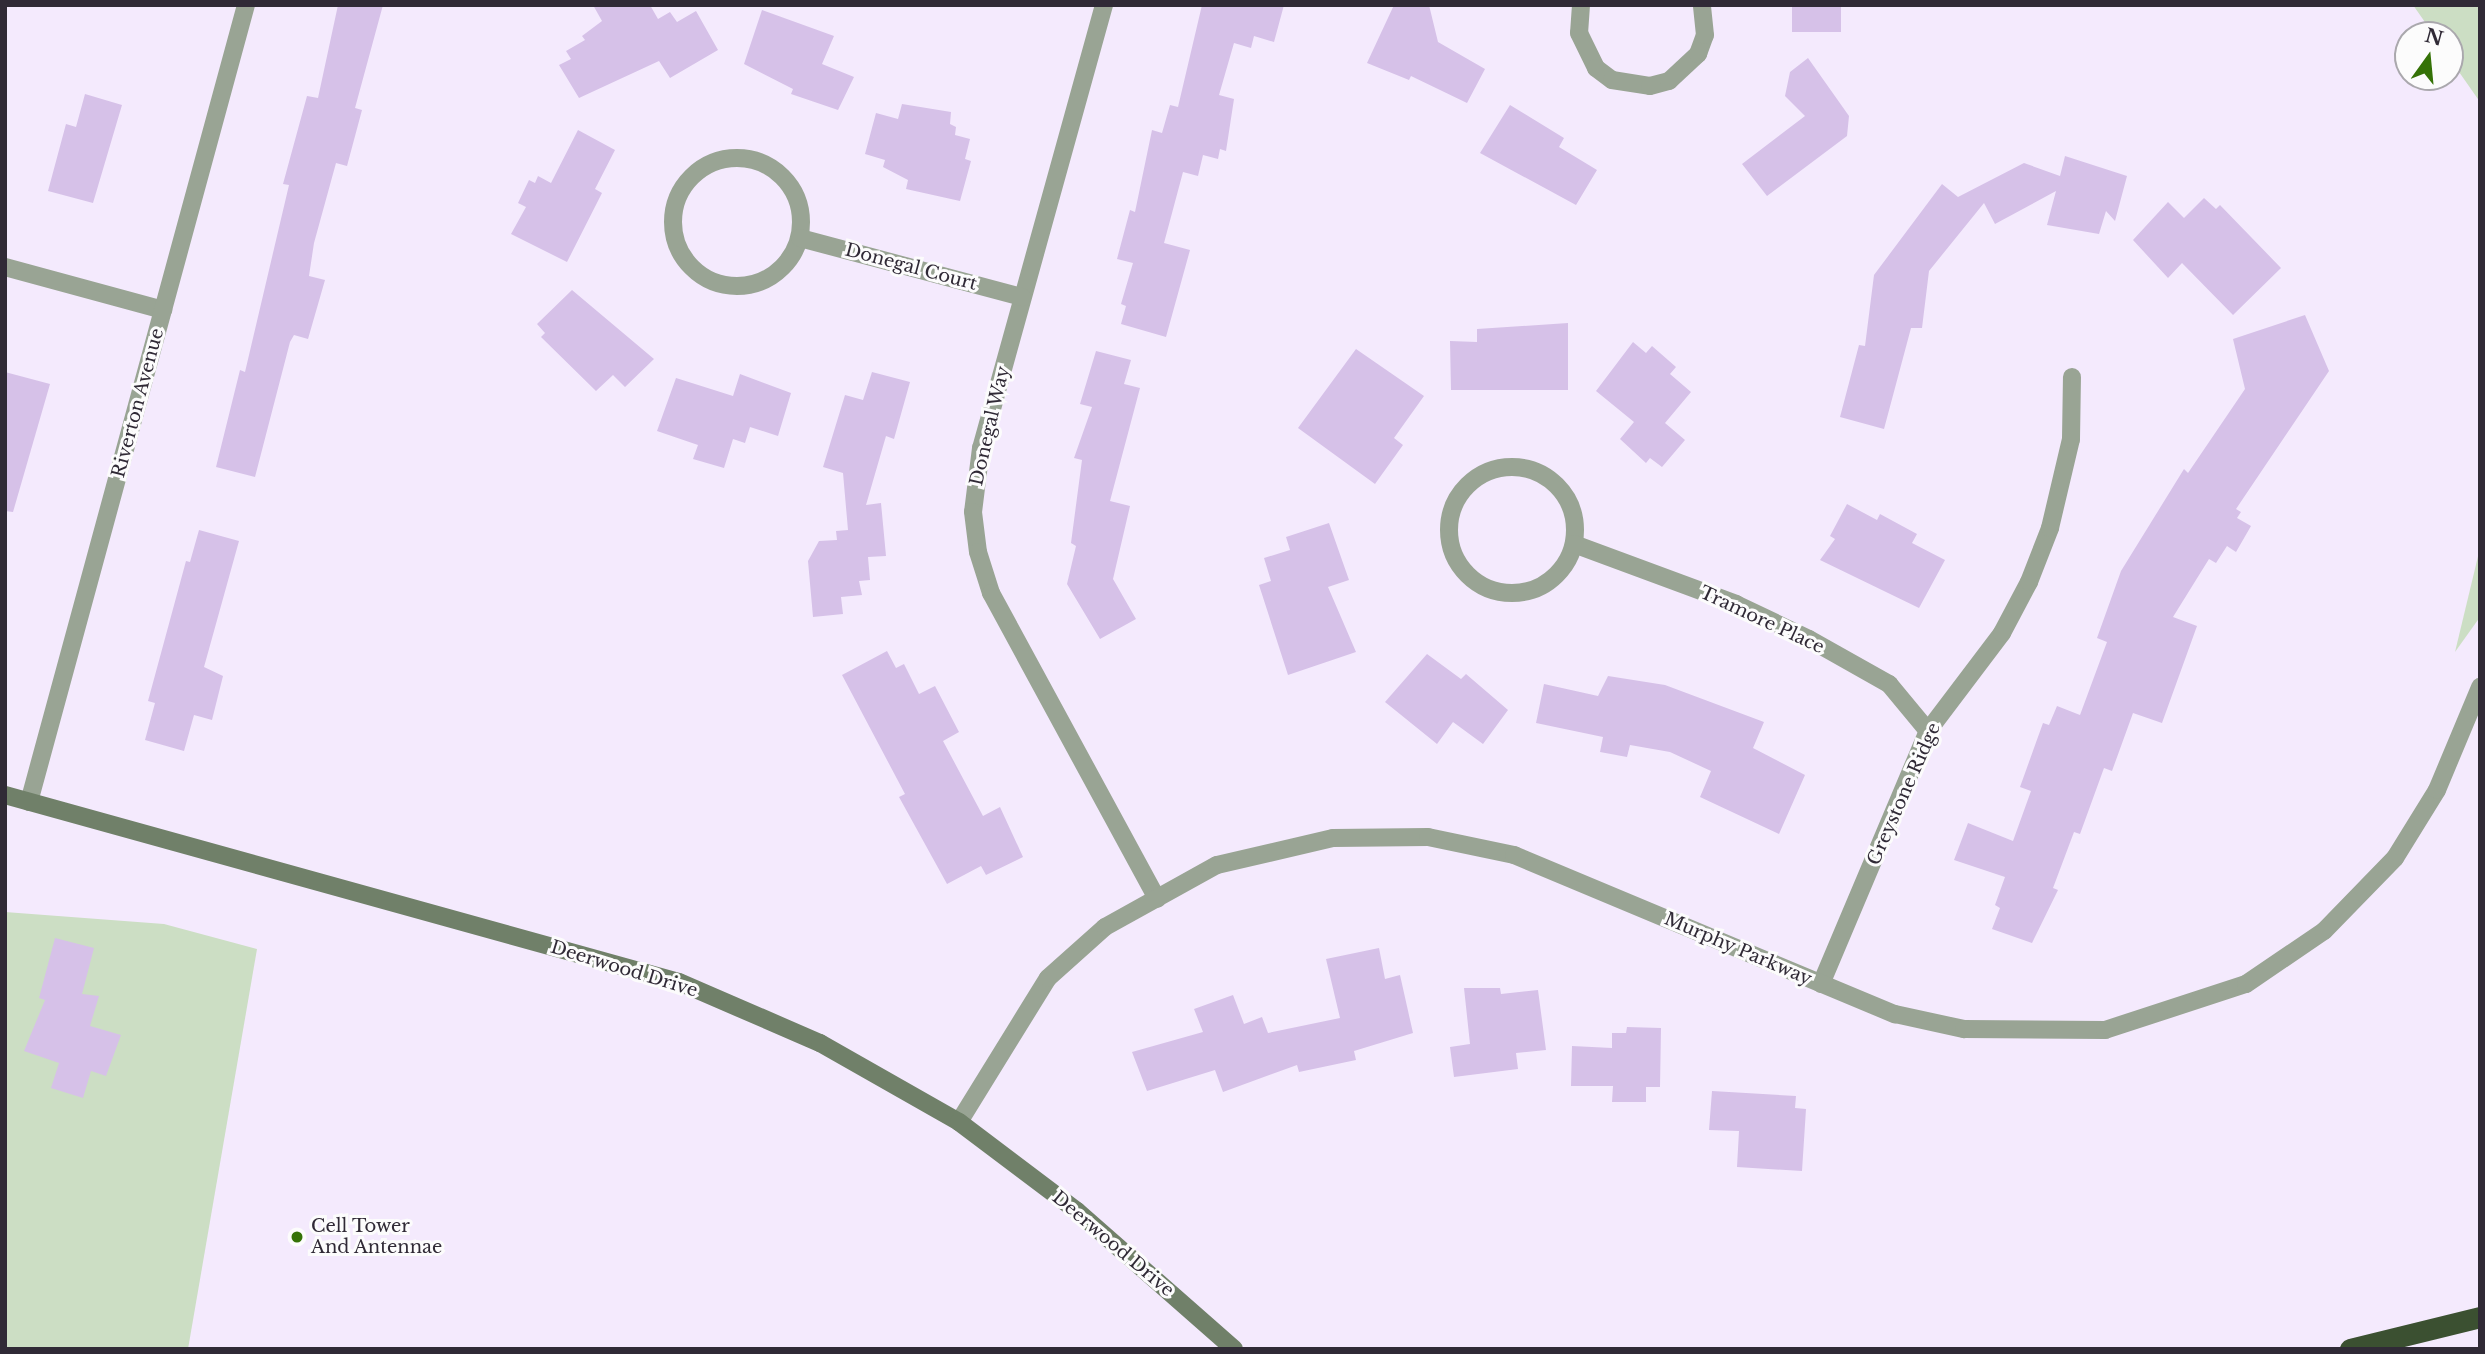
<!DOCTYPE html>
<html>
<head>
<meta charset="utf-8">
<style>
  body { margin:0 }
  #map { position:relative; width:2485px; height:1354px; overflow:hidden; background:#f4eafd; font-family:"Libre Baskerville",serif }
  div>[style] { position:absolute }
  .green>* { inset:0; background:#ccdec4 }
  .building>* { inset:0; background:#d6c1e8 }
  .street>* { height:18px; margin:-9px; padding:0 9px; transform-origin:9px; border-radius:9px; background:#99a494 }
  .street>.ring { margin:-9px; padding:0; box-sizing:content-box; background:none; border:18px solid #99a494; border-radius:50% }
  .secondary>* { height:18px; margin:-9px; padding:0 9px; transform-origin:9px; border-radius:9px; background:#708069 }
  .highway>* { height:21px; margin:-10.5px; padding:0 10.5px; transform-origin:10.5px; border-radius:10.5px; background:#3b5031 }
  .dots>* { width:19px; height:19px; translate:-50% -50%; box-sizing:border-box; border:4px solid #fcfcfc; border-radius:50% }
  span { translate:-50% -50%; white-space:nowrap; text-align:center; line-height:1.15; -webkit-text-stroke:6px #fcfcfc; paint-order:stroke }
  .street-label { font-size:18px; color:#302a36 }
  .poi-label { font-size:18px; color:#302a36 }
  .left { translate:0 -50%; text-align:left }
  .frame { position:absolute; inset:0; border:7px solid #302a36; pointer-events:none }
  .north { position:absolute; left:2394px; top:21px; width:70px; height:70px; box-sizing:border-box; background:#fcfcfc; border:2px solid #aaa8ad; border-radius:50%; rotate:15deg; font-size:19px; font-weight:700; line-height:28px; text-align:center; color:#302a36 }
  .north::after { content:''; display:block; margin:auto; width:24px; height:32px; background:#357207; clip-path:polygon(50% 0,100% 100%,50% 72%,0 100%) }
</style>
</head>
<body>
<div id="map">
  <div class="green">
    <div style="clip-path:polygon(2413px 5px,2480px 5px,2480px 102px,2450px 59px,2450px 35px,2434px 35px)"></div>
    <div style="clip-path:polygon(2480px 548px,2480px 617px,2455px 652px)"></div>
    <div style="clip-path:polygon(5px 912px,164px 924px,257px 949px,188px 1349px,5px 1349px)"></div>
  </div>
  <div class="building">
    <div style="clip-path:polygon(338px 5px,383px 5px,355px 108px,362px 110px,347px 166px,336px 163px,314px 243px,309px 276px,325px 280px,308px 339px,294px 335px,290px 342px,255px 477px,216px 467px,240px 370px,245px 372px,289px 185px,283px 184px,307px 96px,318px 98px)"></div>
    <div style="clip-path:polygon(593px 5px,650px 5px,658px 19px,670px 12px,677px 22px,696px 11px,718px 50px,670px 78px,659px 61px,579px 98px,559px 65px,571px 59px,566px 51px,585px 40px,582px 36px,602px 21px)"></div>
    <div style="clip-path:polygon(1202px 5px,1284px 5px,1274px 42px,1254px 36px,1251px 48px,1234px 43px,1219px 95px,1234px 99px,1226px 151px,1220px 149px,1218px 159px,1203px 155px,1198px 176px,1183px 172px,1164px 243px,1190px 250px,1166px 337px,1121px 324px,1126px 306px,1121px 304px,1133px 263px,1117px 259px,1130px 210px,1135px 212px,1152px 130px,1162px 133px,1170px 105px,1178px 107px)"></div>
    <div style="clip-path:polygon(1394px 5px,1429px 5px,1438px 42px,1485px 69px,1467px 103px,1411px 76px,1409px 80px,1367px 63px)"></div>
    <div style="clip-path:polygon(1792px 5px,1841px 5px,1841px 32px,1792px 32px)"></div>
    <div style="clip-path:polygon(762px 10px,834px 36px,822px 64px,854px 77px,838px 110px,791px 94px,793px 89px,744px 64px)"></div>
    <div style="clip-path:polygon(1808px 58px,1849px 116px,1847px 136px,1767px 196px,1742px 164px,1805px 116px,1785px 96px,1790px 72px)"></div>
    <div style="clip-path:polygon(85px 94px,122px 105px,93px 203px,48px 191px,66px 124px,76px 127px)"></div>
    <div style="clip-path:polygon(902px 104px,951px 112px,950px 124px,956px 127px,955px 135px,970px 139px,965px 159px,971px 161px,960px 201px,906px 189px,908px 180px,883px 167px,885px 160px,865px 154px,876px 113px,898px 119px)"></div>
    <div style="clip-path:polygon(1510px 105px,1564px 138px,1559px 147px,1597px 170px,1576px 205px,1480px 153px)"></div>
    <div style="clip-path:polygon(578px 130px,615px 150px,595px 189px,602px 193px,567px 262px,511px 234px,526px 207px,518px 203px,529px 180px,535px 183px,538px 176px,551px 183px)"></div>
    <div style="clip-path:polygon(2065px 156px,2127px 176px,2115px 221px,2106px 211px,2099px 234px,2047px 225px,2056px 191px,1995px 224px,1984px 203px,1929px 271px,1922px 328px,1911px 328px,1884px 429px,1840px 417px,1859px 345px,1865px 346px,1874px 275px,1942px 184px,1958px 197px,2024px 163px,2060px 176px)"></div>
    <div style="clip-path:polygon(2204px 198px,2216px 209px,2220px 205px,2281px 268px,2233px 315px,2182px 263px,2168px 278px,2133px 240px,2168px 202px,2184px 218px)"></div>
    <div style="clip-path:polygon(572px 290px,654px 359px,625px 387px,613px 375px,596px 391px,541px 337px,545px 333px,537px 324px)"></div>
    <div style="clip-path:polygon(2305px 315px,2329px 371px,2236px 509px,2241px 512px,2237px 518px,2251px 526px,2236px 552px,2227px 546px,2216px 563px,2209px 559px,2173px 617px,2197px 626px,2162px 723px,2133px 713px,2112px 771px,2104px 768px,2080px 834px,2074px 832px,2053px 888px,2058px 890px,2032px 943px,1992px 929px,2000px 908px,1995px 905px,2005px 877px,1954px 860px,1968px 823px,2013px 841px,2031px 791px,2020px 787px,2043px 723px,2049px 725px,2057px 706px,2080px 715px,2107px 642px,2097px 638px,2121px 571px,2184px 469px,2188px 473px,2245px 389px,2233px 339px)"></div>
    <div style="clip-path:polygon(1568px 323px,1568px 390px,1451px 390px,1450px 341px,1477px 342px,1477px 329px)"></div>
    <div style="clip-path:polygon(1633px 342px,1646px 353px,1652px 346px,1676px 367px,1670px 374px,1691px 392px,1665px 423px,1685px 440px,1662px 467px,1650px 458px,1646px 463px,1620px 439px,1634px 422px,1596px 391px)"></div>
    <div style="clip-path:polygon(1356px 349px,1424px 396px,1394px 438px,1403px 445px,1375px 484px,1298px 428px)"></div>
    <div style="clip-path:polygon(1096px 351px,1131px 360px,1124px 384px,1140px 388px,1110px 501px,1130px 506px,1113px 579px,1136px 619px,1100px 639px,1067px 584px,1076px 546px,1071px 543px,1082px 460px,1074px 458px,1092px 407px,1080px 404px)"></div>
    <div style="clip-path:polygon(5px 372px,50px 384px,13px 512px,5px 511px)"></div>
    <div style="clip-path:polygon(872px 372px,910px 382px,894px 439px,886px 436px,866px 505px,881px 503px,886px 556px,868px 557px,870px 580px,859px 581px,862px 595px,841px 597px,843px 614px,813px 617px,808px 561px,819px 541px,837px 540px,836px 531px,848px 530px,843px 473px,823px 467px,845px 395px,863px 400px)"></div>
    <div style="clip-path:polygon(740px 374px,791px 393px,778px 436px,750px 427px,745px 443px,733px 439px,724px 468px,693px 459px,698px 445px,657px 431px,676px 378px,733px 396px)"></div>
    <div style="clip-path:polygon(1847px 504px,1877px 520px,1880px 514px,1917px 534px,1912px 543px,1945px 560px,1919px 608px,1820px 560px,1835px 539px,1830px 536px)"></div>
    <div style="clip-path:polygon(1329px 523px,1349px 580px,1328px 587px,1356px 652px,1288px 675px,1259px 585px,1271px 581px,1264px 558px,1290px 550px,1286px 537px)"></div>
    <div style="clip-path:polygon(199px 530px,239px 541px,204px 667px,223px 676px,212px 720px,194px 715px,184px 751px,145px 740px,155px 703px,148px 701px,186px 561px,190px 562px)"></div>
    <div style="clip-path:polygon(887px 651px,896px 668px,904px 664px,919px 694px,935px 686px,959px 732px,943px 741px,983px 816px,1000px 807px,1023px 857px,986px 875px,981px 866px,947px 884px,899px 797px,905px 794px,842px 675px)"></div>
    <div style="clip-path:polygon(1427px 654px,1461px 679px,1466px 674px,1508px 710px,1483px 744px,1453px 722px,1437px 744px,1385px 702px)"></div>
    <div style="clip-path:polygon(1608px 676px,1665px 685px,1764px 722px,1753px 748px,1805px 775px,1779px 834px,1700px 797px,1711px 771px,1670px 752px,1630px 745px,1627px 757px,1600px 752px,1603px 737px,1536px 723px,1544px 684px,1598px 696px)"></div>
    <div style="clip-path:polygon(55px 938px,94px 948px,82px 994px,99px 996px,90px 1026px,121px 1035px,106px 1076px,91px 1071px,83px 1098px,51px 1088px,59px 1063px,24px 1051px,45px 1000px,39px 998px)"></div>
    <div style="clip-path:polygon(1379px 948px,1385px 979px,1400px 975px,1413px 1033px,1354px 1051px,1356px 1060px,1299px 1072px,1297px 1065px,1223px 1092px,1215px 1070px,1147px 1091px,1132px 1052px,1203px 1032px,1194px 1009px,1233px 995px,1244px 1024px,1262px 1017px,1268px 1033px,1340px 1018px,1326px 959px)"></div>
    <div style="clip-path:polygon(1464px 988px,1500px 988px,1501px 994px,1538px 990px,1546px 1050px,1516px 1053px,1518px 1069px,1454px 1077px,1450px 1047px,1470px 1044px)"></div>
    <div style="clip-path:polygon(1627px 1027px,1661px 1028px,1660px 1087px,1646px 1087px,1646px 1102px,1612px 1102px,1613px 1086px,1571px 1086px,1572px 1046px,1612px 1048px,1612px 1033px,1626px 1033px)"></div>
    <div style="clip-path:polygon(1712px 1091px,1796px 1096px,1795px 1108px,1806px 1109px,1802px 1171px,1737px 1167px,1739px 1131px,1709px 1130px)"></div>
  </div>
  <div class="street">
    <div style="left:1104px;top:5px;width:460px;rotate:105.5deg"></div>
    <div style="left:981px;top:448px;width:64px;rotate:97.1deg"></div>
    <div style="left:973px;top:512px;width:40px;rotate:82.9deg"></div>
    <div style="left:978px;top:552px;width:43px;rotate:72.4deg"></div>
    <div style="left:991px;top:593px;width:348px;rotate:61.5deg"></div>
    <div style="left:1581px;top:5px;width:28px;rotate:94deg"></div>
    <div style="left:1579px;top:33px;width:39px;rotate:64deg"></div>
    <div style="left:1596px;top:68px;width:20px;rotate:37deg"></div>
    <div style="left:1612px;top:80px;width:38px;rotate:9deg"></div>
    <div style="left:1650px;top:86px;width:20px;rotate:-15deg"></div>
    <div style="left:1669px;top:81px;width:40px;rotate:-43deg"></div>
    <div style="left:1698px;top:54px;width:20px;rotate:-70deg"></div>
    <div style="left:1705px;top:35px;width:30px;rotate:-96deg"></div>
    <div class="ring" style="left:673px;top:158px;width:110px;height:110px"></div>
    <div style="left:800px;top:238px;width:230px;rotate:14.9deg"></div>
    <div style="left:5px;top:267px;width:164px;rotate:15.2deg"></div>
    <div class="ring" style="left:1449px;top:467px;width:108px;height:108px"></div>
    <div style="left:1574px;top:544px;width:173px;rotate:20.3deg"></div>
    <div style="left:1736px;top:604px;width:81px;rotate:25.6deg"></div>
    <div style="left:1809px;top:639px;width:92px;rotate:29.4deg"></div>
    <div style="left:1889px;top:684px;width:61px;rotate:50.3deg"></div>
    <div style="left:29px;top:802px;width:826px;rotate:-74.77deg"></div>
    <div style="left:1821px;top:984px;width:275px;rotate:-67.1deg"></div>
    <div style="left:1928px;top:731px;width:123px;rotate:-52.9deg"></div>
    <div style="left:2002px;top:633px;width:58px;rotate:-62.1deg"></div>
    <div style="left:2029px;top:582px;width:58px;rotate:-68.7deg"></div>
    <div style="left:2050px;top:528px;width:91px;rotate:-76.7deg"></div>
    <div style="left:2071px;top:439px;width:62px;rotate:-89.1deg"></div>
    <div style="left:959px;top:1122px;width:169px;rotate:-58.3deg"></div>
    <div style="left:1048px;top:978px;width:76px;rotate:-41.8deg"></div>
    <div style="left:1105px;top:927px;width:128px;rotate:-29deg"></div>
    <div style="left:1217px;top:865px;width:119px;rotate:-13.1deg"></div>
    <div style="left:1333px;top:838px;width:95px;rotate:-0.6deg"></div>
    <div style="left:1428px;top:837px;width:88px;rotate:11.8deg"></div>
    <div style="left:1514px;top:855px;width:413px;rotate:22.7deg"></div>
    <div style="left:1895px;top:1014px;width:71px;rotate:12.3deg"></div>
    <div style="left:1964px;top:1029px;width:141px;rotate:0.4deg"></div>
    <div style="left:2105px;top:1030px;width:148px;rotate:-18.1deg"></div>
    <div style="left:2246px;top:984px;width:94px;rotate:-34.2deg"></div>
    <div style="left:2324px;top:931px;width:102px;rotate:-45.8deg"></div>
    <div style="left:2395px;top:858px;width:80px;rotate:-58.3deg"></div>
    <div style="left:2437px;top:790px;width:112px;rotate:-67.3deg"></div>
  </div>
  <div class="secondary">
    <div style="left:5px;top:795px;width:699px;rotate:15.51deg"></div>
    <div style="left:679px;top:982px;width:154px;rotate:23.4deg"></div>
    <div style="left:820px;top:1043px;width:160px;rotate:29.6deg"></div>
    <div style="left:959px;top:1122px;width:148px;rotate:37deg"></div>
    <div style="left:1077px;top:1211px;width:209px;rotate:41.3deg"></div>
  </div>
  <div class="highway">
    <div style="left:2350px;top:1349px;width:134px;rotate:-13.8deg"></div>
  </div>
  <div class="dots">
    <div style="left:297px;top:1237px;background:#357207"></div>
  </div>
  <div class="street-label">
    <span style="left:911px;top:267px;rotate:15deg">Donegal Court</span>
    <span style="left:138px;top:403px;rotate:-75deg">Riverton Avenue</span>
    <span style="left:990px;top:426px;rotate:-77deg">Donegal Way</span>
    <span style="left:1762px;top:620px;rotate:25deg">Tramore Place</span>
    <span style="left:1904px;top:794px;rotate:-66deg">Greystone Ridge</span>
    <span style="left:1738px;top:949px;rotate:23deg">Murphy Parkway</span>
    <span style="left:624px;top:969px;rotate:17deg">Deerwood Drive</span>
    <span style="left:1113px;top:1244px;rotate:40deg">Deerwood Drive</span>
  </div>
  <div class="poi-label">
    <span class="left" style="left:311px;top:1237px">Cell Tower<br>And Antennae</span>
  </div>
  <div class="frame"></div>
  <div class="north">N</div>
</div>
</body>
</html>
